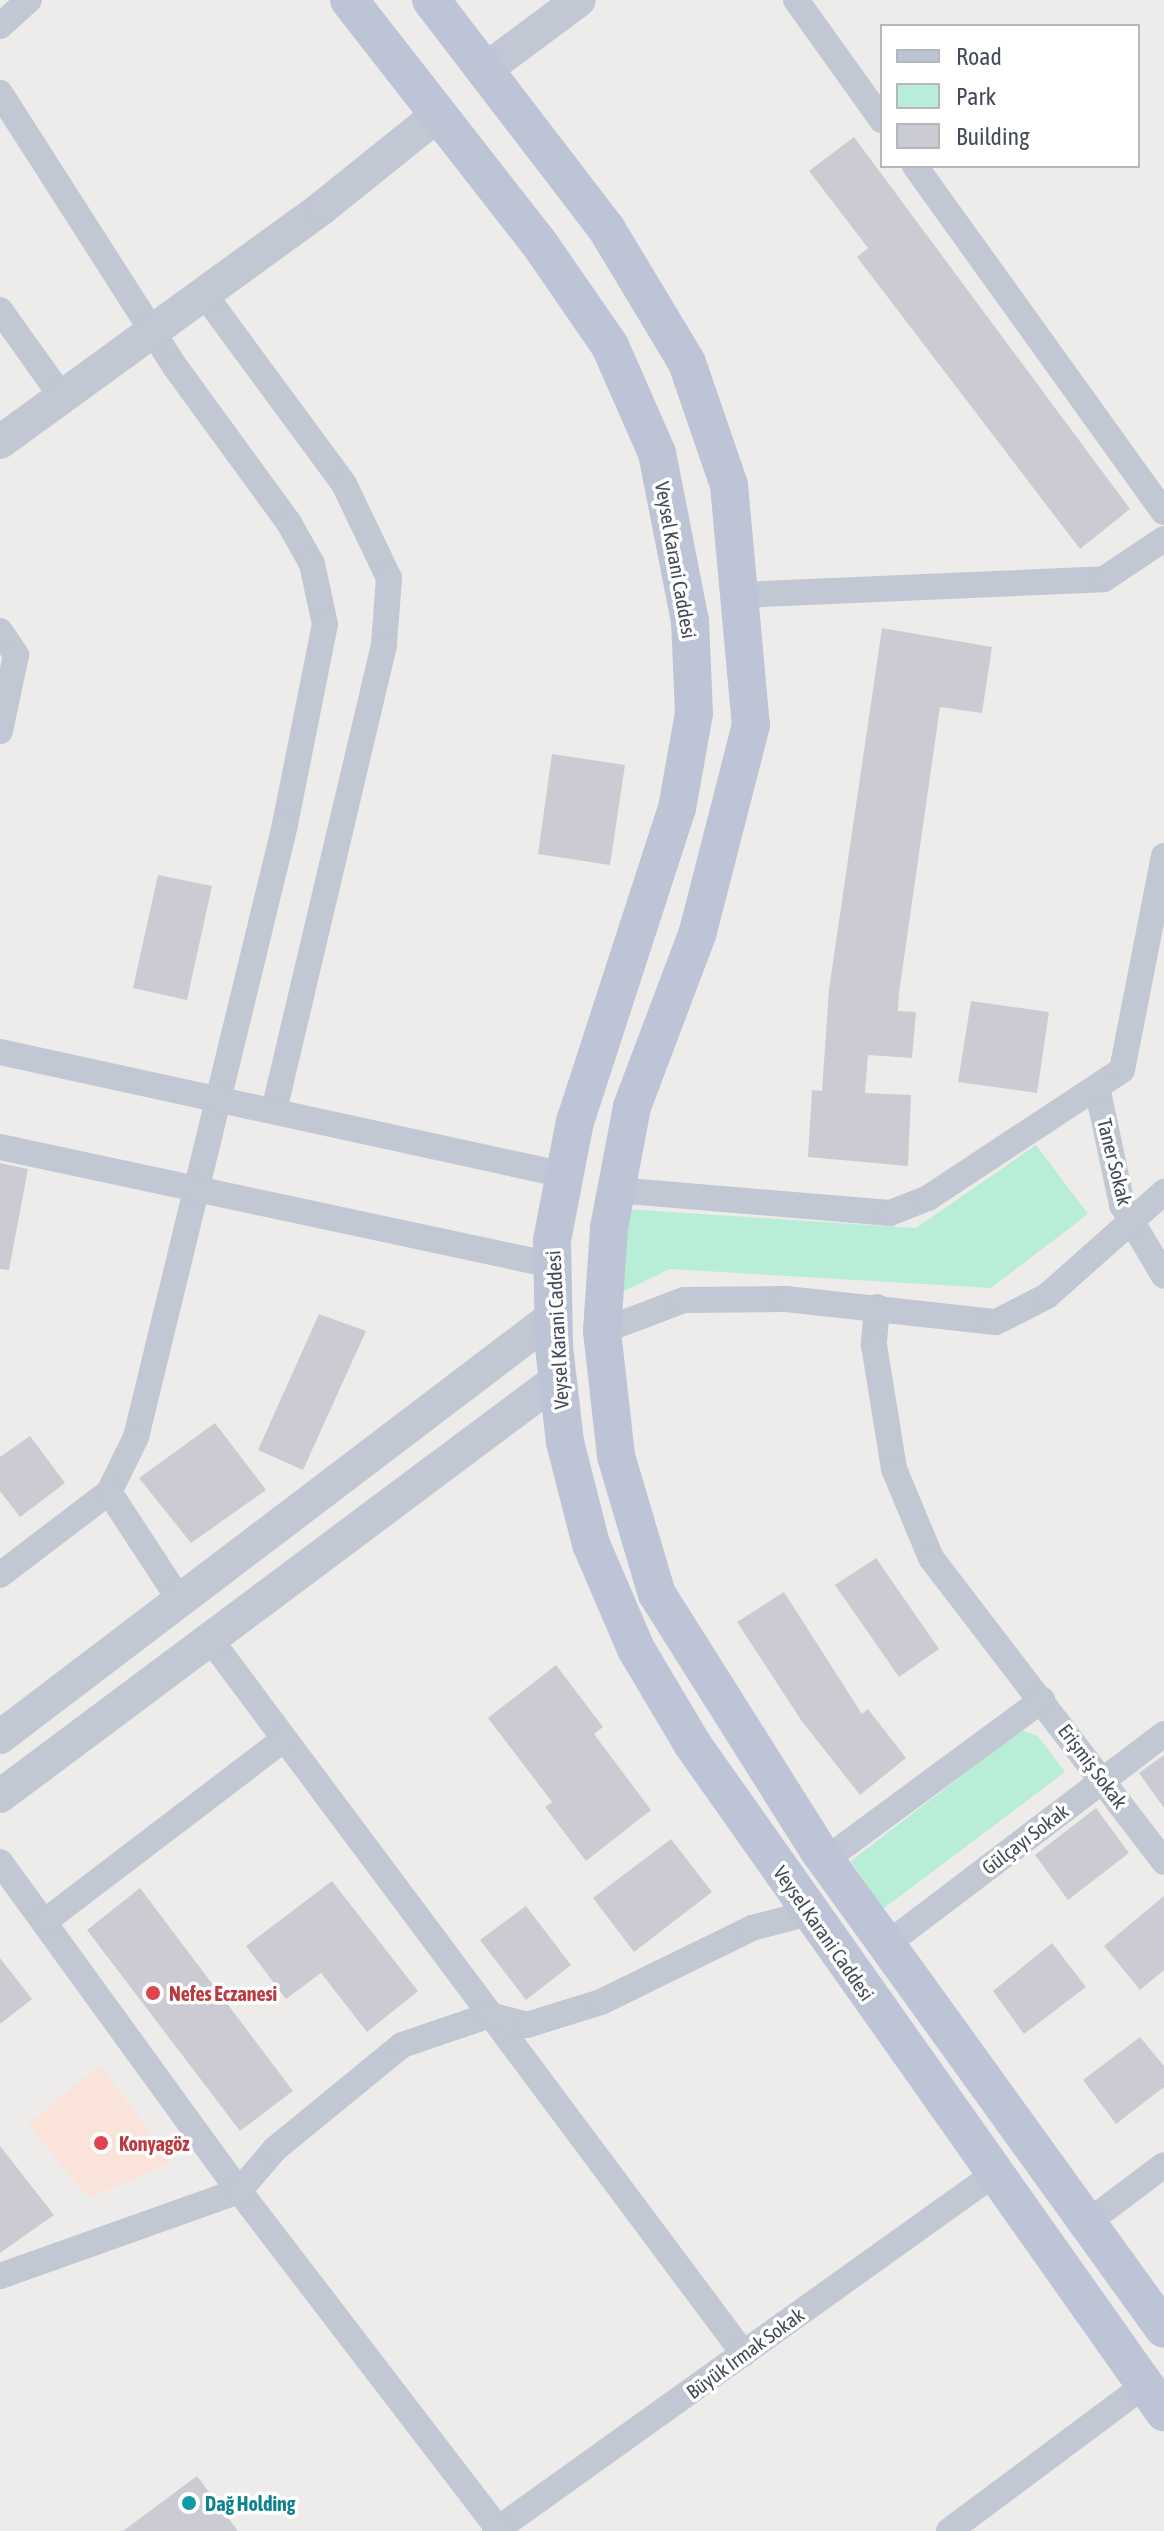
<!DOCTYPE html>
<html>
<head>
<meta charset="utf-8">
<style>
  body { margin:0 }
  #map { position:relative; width:1164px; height:2531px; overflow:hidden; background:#eeeceb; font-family:"Asap Condensed",sans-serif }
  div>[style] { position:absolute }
  .medical>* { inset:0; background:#fae3d9 }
  .green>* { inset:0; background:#b8edd7 }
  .building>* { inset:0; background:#cbccd3 }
  .minor>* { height:26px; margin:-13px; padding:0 13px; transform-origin:13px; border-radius:13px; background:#c1c7d3 }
  .tertiary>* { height:34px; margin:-17px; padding:0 17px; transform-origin:17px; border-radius:17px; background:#c1c7d3 }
  .secondary>* { height:38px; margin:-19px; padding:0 19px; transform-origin:19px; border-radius:19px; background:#bdc4d5 }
  .dots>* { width:22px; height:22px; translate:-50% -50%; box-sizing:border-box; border:4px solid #fff; border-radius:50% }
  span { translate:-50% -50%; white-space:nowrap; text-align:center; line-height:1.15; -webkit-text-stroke:7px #fff; paint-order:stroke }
  .street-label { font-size:20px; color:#444b58 }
  .health-label { font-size:20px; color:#be3a42; font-weight:700 }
  .left { translate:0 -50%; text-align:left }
  .culture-label { font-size:20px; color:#0d838f; font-weight:700 }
  .legend { position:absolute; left:880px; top:24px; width:260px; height:144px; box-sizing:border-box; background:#fff; border:2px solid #b4b7bc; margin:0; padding:10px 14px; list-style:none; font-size:24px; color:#444b58 }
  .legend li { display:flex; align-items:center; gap:16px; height:40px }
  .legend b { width:40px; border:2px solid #b4b7bc }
</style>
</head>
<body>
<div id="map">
  <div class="medical">
    <div style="clip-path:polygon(100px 2065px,172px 2162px,89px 2198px,28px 2124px)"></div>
  </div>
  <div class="green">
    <div style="clip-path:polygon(1036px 1145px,1088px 1214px,991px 1288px,670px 1269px,616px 1295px,625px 1209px,916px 1228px)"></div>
    <div style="clip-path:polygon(1021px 1730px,1038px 1736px,1065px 1772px,883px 1909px,851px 1861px)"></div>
  </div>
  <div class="building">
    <div style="clip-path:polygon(854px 137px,1130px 509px,1080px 549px,857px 257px,868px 248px,809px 171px)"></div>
    <div style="clip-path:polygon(882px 628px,992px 647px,982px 713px,940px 707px,899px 993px,898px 1011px,916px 1012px,912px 1058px,868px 1055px,865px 1093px,911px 1095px,908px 1166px,808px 1157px,812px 1090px,822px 1091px,829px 989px)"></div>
    <div style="clip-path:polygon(552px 754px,625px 765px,610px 865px,538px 854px)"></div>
    <div style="clip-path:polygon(158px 875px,212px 886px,187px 1000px,133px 988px)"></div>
    <div style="clip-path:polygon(971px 1001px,1049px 1012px,1037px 1093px,958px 1082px)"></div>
    <div style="clip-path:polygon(0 1163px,28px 1169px,9px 1270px,0 1269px)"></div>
    <div style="clip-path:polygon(319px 1314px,366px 1331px,303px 1470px,258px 1450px)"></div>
    <div style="clip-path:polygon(215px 1423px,266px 1490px,191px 1543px,139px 1478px)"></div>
    <div style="clip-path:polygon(30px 1436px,65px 1483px,20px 1517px,0 1491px,0 1457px)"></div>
    <div style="clip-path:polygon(876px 1558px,939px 1649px,899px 1677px,835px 1585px)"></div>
    <div style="clip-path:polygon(784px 1592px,862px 1714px,868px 1709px,906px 1758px,860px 1795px,801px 1720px,737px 1622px)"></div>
    <div style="clip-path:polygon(556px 1665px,603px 1727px,594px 1734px,651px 1810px,586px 1861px,545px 1807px,552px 1802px,488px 1718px)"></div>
    <div style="clip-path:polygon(1164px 1755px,1164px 1808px,1139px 1773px)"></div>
    <div style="clip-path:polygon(1096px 1808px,1129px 1853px,1068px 1900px,1035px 1855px)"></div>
    <div style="clip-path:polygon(671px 1839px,712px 1892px,634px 1952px,593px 1898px)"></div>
    <div style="clip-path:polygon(332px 1881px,418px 1991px,367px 2032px,321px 1973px,286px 1999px,246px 1946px)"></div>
    <div style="clip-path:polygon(140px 1888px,293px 2091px,240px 2131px,87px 1930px)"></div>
    <div style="clip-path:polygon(1164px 1896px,1164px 1970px,1140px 1990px,1104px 1946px)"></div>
    <div style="clip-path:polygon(526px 1906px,571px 1965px,526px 2000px,480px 1940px)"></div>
    <div style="clip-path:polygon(1052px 1943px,1086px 1987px,1024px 2034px,993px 1991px)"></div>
    <div style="clip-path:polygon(0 1958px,32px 1999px,0 2024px)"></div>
    <div style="clip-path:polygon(1140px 2037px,1164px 2066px,1164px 2087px,1116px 2124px,1083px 2080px)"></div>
    <div style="clip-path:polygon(0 2146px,54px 2215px,0 2253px)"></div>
    <div style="clip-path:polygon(197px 2476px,238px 2531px,123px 2531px)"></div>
  </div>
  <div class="minor">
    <div style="left:796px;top:0;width:148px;rotate:54.4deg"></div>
    <div style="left:0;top:26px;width:39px;rotate:-42deg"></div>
    <div style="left:0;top:93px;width:326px;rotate:57.4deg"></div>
    <div style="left:176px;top:368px;width:192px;rotate:53.9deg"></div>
    <div style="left:289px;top:523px;width:47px;rotate:60.7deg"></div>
    <div style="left:312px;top:564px;width:61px;rotate:77.8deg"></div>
    <div style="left:325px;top:624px;width:205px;rotate:101.3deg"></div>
    <div style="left:285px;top:825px;width:630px;rotate:103.68deg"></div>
    <div style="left:136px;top:1437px;width:61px;rotate:116.1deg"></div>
    <div style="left:109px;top:1492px;width:137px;rotate:142.7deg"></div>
    <div style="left:915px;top:166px;width:426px;rotate:54.3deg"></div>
    <div style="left:204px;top:294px;width:236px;rotate:53.6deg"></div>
    <div style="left:344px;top:484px;width:104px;rotate:64.4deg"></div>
    <div style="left:389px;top:578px;width:67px;rotate:94.3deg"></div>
    <div style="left:384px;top:645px;width:478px;rotate:103.3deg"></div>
    <div style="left:0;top:310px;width:107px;rotate:54.5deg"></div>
    <div style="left:741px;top:595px;width:363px;rotate:-2.5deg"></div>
    <div style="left:1104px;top:579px;width:72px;rotate:-33.7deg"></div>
    <div style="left:0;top:631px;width:29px;rotate:56deg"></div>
    <div style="left:16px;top:655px;width:78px;rotate:101.9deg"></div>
    <div style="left:0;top:1052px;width:578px;rotate:12.28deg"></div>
    <div style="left:1097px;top:1087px;width:121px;rotate:78deg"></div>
    <div style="left:1122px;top:1205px;width:82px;rotate:59.4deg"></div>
    <div style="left:0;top:1147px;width:564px;rotate:12.07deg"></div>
    <div style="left:616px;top:1190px;width:275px;rotate:4.8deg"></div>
    <div style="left:890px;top:1213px;width:41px;rotate:-21.5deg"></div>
    <div style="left:928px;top:1198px;width:232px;rotate:-33.4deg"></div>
    <div style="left:1122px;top:1070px;width:218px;rotate:-78.9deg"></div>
    <div style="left:877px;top:1307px;width:38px;rotate:95deg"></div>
    <div style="left:874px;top:1345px;width:126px;rotate:80.8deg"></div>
    <div style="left:894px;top:1469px;width:96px;rotate:67.4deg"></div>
    <div style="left:931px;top:1558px;width:383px;rotate:52.5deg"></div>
    <div style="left:602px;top:1331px;width:88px;rotate:-20.7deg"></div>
    <div style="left:684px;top:1300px;width:102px;rotate:-0.6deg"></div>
    <div style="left:786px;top:1299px;width:211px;rotate:6.3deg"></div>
    <div style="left:996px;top:1322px;width:57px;rotate:-27deg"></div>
    <div style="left:1047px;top:1296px;width:157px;rotate:-41.6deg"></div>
    <div style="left:109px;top:1492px;width:131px;rotate:56.8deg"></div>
    <div style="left:210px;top:1639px;width:892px;rotate:53.25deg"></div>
    <div style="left:825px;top:1860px;width:270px;rotate:-36.4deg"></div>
    <div style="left:0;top:1862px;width:407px;rotate:54deg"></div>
    <div style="left:239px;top:2191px;width:254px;rotate:160.4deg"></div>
    <div style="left:44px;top:1922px;width:302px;rotate:-37.3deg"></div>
    <div style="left:886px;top:1945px;width:349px;rotate:-37.2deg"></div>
    <div style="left:1087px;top:2223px;width:96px;rotate:-37deg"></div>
    <div style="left:495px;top:2531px;width:614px;rotate:-35.58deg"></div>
    <div style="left:500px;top:2531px;width:429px;rotate:-127.5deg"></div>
    <div style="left:239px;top:2191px;width:55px;rotate:-49.4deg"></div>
    <div style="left:275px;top:2149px;width:164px;rotate:-39.3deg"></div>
    <div style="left:402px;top:2045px;width:93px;rotate:-18.8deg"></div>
    <div style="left:490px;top:2015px;width:38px;rotate:15deg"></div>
    <div style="left:527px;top:2025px;width:77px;rotate:-17.3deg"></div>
    <div style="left:601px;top:2002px;width:168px;rotate:-26.1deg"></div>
    <div style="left:752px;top:1928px;width:59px;rotate:-14.7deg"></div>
    <div style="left:949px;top:2531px;width:244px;rotate:-36.7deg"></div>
  </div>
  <div class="tertiary">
    <div style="left:485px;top:70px;width:117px;rotate:-36.7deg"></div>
    <div style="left:0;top:442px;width:399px;rotate:-36deg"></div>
    <div style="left:323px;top:207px;width:145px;rotate:-38.8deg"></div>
    <div style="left:0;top:1737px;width:696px;rotate:-37.23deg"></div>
    <div style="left:0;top:1796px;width:697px;rotate:-36.77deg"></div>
  </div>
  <div class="secondary">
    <div style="left:349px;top:0;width:308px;rotate:52deg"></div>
    <div style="left:539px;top:243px;width:125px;rotate:55.4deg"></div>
    <div style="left:610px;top:346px;width:117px;rotate:66.3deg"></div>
    <div style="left:657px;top:453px;width:171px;rotate:78.9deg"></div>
    <div style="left:690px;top:621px;width:92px;rotate:87.5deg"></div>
    <div style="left:694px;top:713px;width:97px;rotate:100.1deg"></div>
    <div style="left:677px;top:808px;width:329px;rotate:108deg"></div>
    <div style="left:575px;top:1121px;width:121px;rotate:100.9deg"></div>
    <div style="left:552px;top:1240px;width:107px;rotate:88.9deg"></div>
    <div style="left:554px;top:1347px;width:96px;rotate:83.4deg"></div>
    <div style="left:565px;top:1442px;width:105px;rotate:75.7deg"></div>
    <div style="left:591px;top:1544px;width:114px;rotate:66.8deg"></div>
    <div style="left:636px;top:1649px;width:112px;rotate:59.3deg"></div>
    <div style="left:693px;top:1745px;width:817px;rotate:54.77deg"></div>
    <div style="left:431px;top:0;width:287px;rotate:52.5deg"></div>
    <div style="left:606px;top:228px;width:157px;rotate:59deg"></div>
    <div style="left:687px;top:363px;width:129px;rotate:71deg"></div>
    <div style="left:729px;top:485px;width:241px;rotate:84.8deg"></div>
    <div style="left:751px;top:725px;width:214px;rotate:104.4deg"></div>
    <div style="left:698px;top:932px;width:187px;rotate:110.7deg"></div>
    <div style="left:632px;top:1107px;width:123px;rotate:100.8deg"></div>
    <div style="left:609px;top:1228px;width:103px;rotate:93.9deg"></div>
    <div style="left:602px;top:1331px;width:126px;rotate:83.6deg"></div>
    <div style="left:616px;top:1456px;width:144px;rotate:73.5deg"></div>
    <div style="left:657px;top:1594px;width:304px;rotate:57.8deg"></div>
    <div style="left:819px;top:1851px;width:589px;rotate:54.18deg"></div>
  </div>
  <div class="dots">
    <div style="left:153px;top:1993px;background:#e0444e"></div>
    <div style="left:101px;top:2143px;background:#e0444e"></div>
    <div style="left:189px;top:2503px;background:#0f9aa8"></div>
  </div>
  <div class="street-label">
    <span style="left:676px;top:560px;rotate:80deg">Veysel Karani Caddesi</span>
    <span style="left:1115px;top:1162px;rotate:76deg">Taner Sokak</span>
    <span style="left:557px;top:1330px;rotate:-93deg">Veysel Karani Caddesi</span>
    <span style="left:1093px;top:1766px;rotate:53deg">Erişmiş Sokak</span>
    <span style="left:1025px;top:1839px;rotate:-37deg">Gülçayı Sokak</span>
    <span style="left:824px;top:1933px;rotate:55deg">Veysel Karani Caddesi</span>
    <span style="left:745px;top:2353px;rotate:-36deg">Büyük Irmak Sokak</span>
  </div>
  <div class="health-label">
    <span class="left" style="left:169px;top:1993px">Nefes Eczanesi</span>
    <span class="left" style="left:119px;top:2143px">Konyagöz</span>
  </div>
  <div class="culture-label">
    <span class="left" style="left:205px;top:2503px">Dağ Holding</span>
  </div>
  <ul class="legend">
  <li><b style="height:10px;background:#bdc4d5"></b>Road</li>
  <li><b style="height:22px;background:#b8edd7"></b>Park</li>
  <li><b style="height:22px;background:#cbccd3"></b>Building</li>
  </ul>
</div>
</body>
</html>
